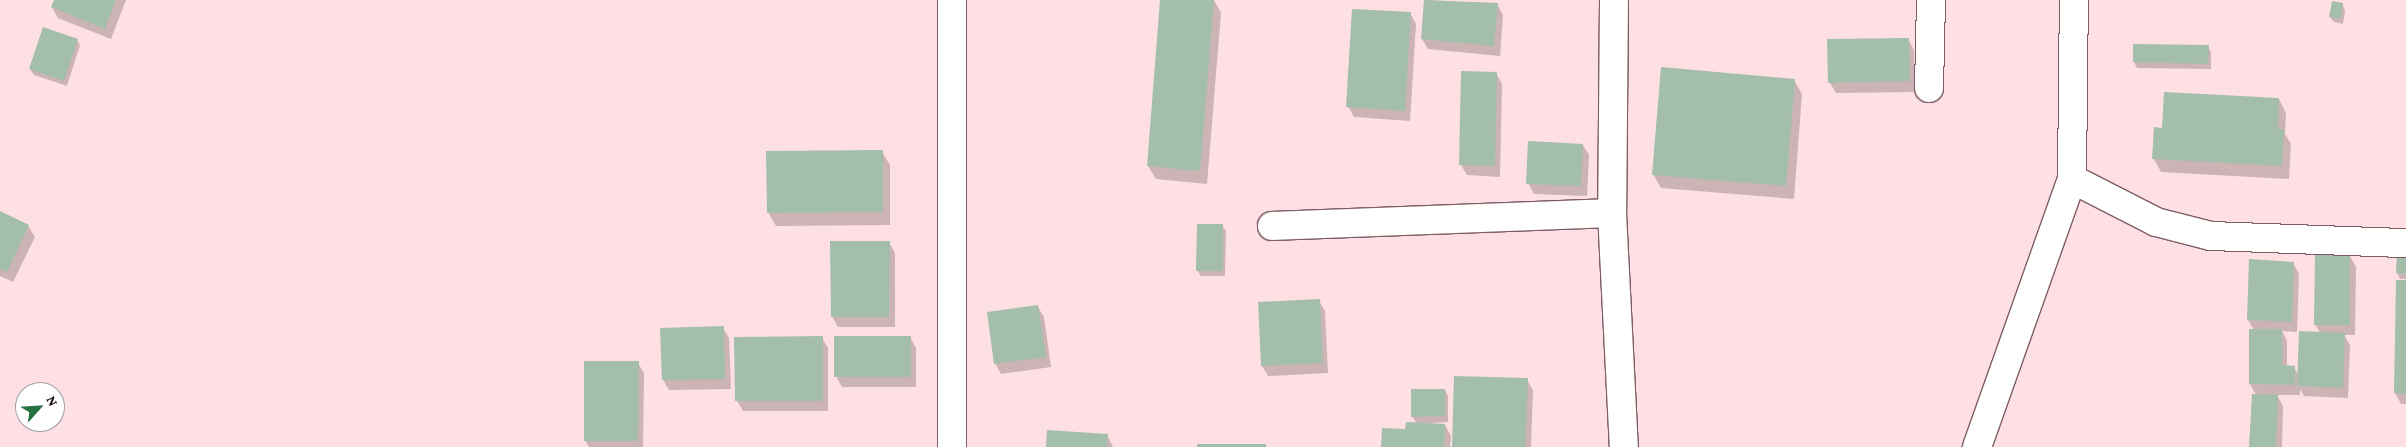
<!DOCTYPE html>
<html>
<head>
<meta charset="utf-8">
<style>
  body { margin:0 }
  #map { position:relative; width:2406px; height:447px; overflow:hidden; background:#fee0e4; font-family:"Crimson Pro",serif }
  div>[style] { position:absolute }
  .shadow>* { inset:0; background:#0003 }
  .building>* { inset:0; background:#a3bea9 }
  .roads { filter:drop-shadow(1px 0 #7d5d63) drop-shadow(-1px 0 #7d5d63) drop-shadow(0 1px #7d5d63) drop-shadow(0 -1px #7d5d63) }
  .minor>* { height:28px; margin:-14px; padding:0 14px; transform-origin:14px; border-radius:14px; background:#fff }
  span { translate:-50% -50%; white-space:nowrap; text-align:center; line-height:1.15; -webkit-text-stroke:4px #fff; paint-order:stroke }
  .north { position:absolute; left:15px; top:382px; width:50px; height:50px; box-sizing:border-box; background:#fff; border:1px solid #a39e9f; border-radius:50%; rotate:64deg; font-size:14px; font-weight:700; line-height:20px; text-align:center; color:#180c0e }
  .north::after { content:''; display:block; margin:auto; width:18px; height:22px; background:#257140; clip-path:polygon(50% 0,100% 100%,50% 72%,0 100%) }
</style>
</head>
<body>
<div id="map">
  <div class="shadow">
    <div style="clip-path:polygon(55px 0,126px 0,111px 39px,58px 18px,52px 7px)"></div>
    <div style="clip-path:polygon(1161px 0,1214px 0,1221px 13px,1207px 184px,1156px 179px,1148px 166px)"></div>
    <div style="clip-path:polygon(1425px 0,1497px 4px,1503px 15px,1500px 56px,1428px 49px,1422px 39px)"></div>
    <div style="clip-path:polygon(2342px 4px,2345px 10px,2343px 24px,2334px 22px,2330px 17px)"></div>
    <div style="clip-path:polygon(1410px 13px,1416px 24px,1410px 121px,1354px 117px,1348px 106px)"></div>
    <div style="clip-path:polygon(1908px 39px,1914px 50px,1915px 92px,1836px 93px,1830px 83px)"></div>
    <div style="clip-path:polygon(77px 40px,80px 45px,67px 86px,34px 75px,30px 69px)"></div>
    <div style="clip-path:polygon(2134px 46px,2208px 47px,2211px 52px,2211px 69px,2137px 68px,2134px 62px)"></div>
    <div style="clip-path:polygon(1496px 73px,1502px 84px,1500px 177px,1467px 175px,1461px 165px)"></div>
    <div style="clip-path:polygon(1794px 80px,1802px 94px,1794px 199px,1661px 188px,1653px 174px)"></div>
    <div style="clip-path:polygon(2279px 99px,2286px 113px,2285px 134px,2291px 144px,2289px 179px,2161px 172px,2154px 159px,2163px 129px)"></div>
    <div style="clip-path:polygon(1583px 145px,1589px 155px,1587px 196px,1534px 194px,1528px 183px)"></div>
    <div style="clip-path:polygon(882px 152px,890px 165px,890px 225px,776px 226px,768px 212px)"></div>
    <div style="clip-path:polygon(0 212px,28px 226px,35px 237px,13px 282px,0 276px)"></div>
    <div style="clip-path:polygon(1222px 225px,1226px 231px,1225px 276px,1201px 276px,1197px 270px)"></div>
    <div style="clip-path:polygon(889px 242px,895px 253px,895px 327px,838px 327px,832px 316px)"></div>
    <div style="clip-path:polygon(2406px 254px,2406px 279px,2400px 279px,2397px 273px)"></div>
    <div style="clip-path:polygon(2350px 256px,2356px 267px,2355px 335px,2344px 335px,2350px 345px,2348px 398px,2304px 396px,2300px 389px,2300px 395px,2277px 395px,2283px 406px,2282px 447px,2251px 447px,2256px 395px,2250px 384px,2250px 330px,2254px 330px,2248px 320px,2293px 263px,2299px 274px,2297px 332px,2282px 331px,2287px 341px,2287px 367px,2294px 367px,2298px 375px,2321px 334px,2315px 324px)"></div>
    <div style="clip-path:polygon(2406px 282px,2406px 404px,2401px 404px,2395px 393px)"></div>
    <div style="clip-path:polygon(1319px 301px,1325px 311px,1328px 373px,1268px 376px,1262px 366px)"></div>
    <div style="clip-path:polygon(1038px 307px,1044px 317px,1051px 367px,1001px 374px,995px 363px)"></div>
    <div style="clip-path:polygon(723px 328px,729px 338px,731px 389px,669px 390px,663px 380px)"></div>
    <div style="clip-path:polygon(910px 337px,916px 348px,916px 387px,842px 387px,836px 376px)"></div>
    <div style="clip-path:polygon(822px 338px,828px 348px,828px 411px,743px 411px,737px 401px)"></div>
    <div style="clip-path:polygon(638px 363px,644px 373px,643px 447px,589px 447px,585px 440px)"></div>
    <div style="clip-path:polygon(1527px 380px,1533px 390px,1531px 447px,1454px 447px)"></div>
    <div style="clip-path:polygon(1445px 390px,1448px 396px,1448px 422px,1420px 424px,1445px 425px,1451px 436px,1450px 447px,1383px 447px,1417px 424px,1412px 416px)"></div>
    <div style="clip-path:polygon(1107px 435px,1113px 447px,1047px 447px)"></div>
  </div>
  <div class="building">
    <div style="clip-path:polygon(54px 0,116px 0,105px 29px,51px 7px)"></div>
    <div style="clip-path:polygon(1160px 0,1214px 0,1200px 171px,1147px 166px)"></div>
    <div style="clip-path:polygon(1424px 0,1498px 3px,1494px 46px,1421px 39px)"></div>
    <div style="clip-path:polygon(2332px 1px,2343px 3px,2341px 18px,2329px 17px)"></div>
    <div style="clip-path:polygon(1352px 9px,1411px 12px,1405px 111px,1346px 107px)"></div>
    <div style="clip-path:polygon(43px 27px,78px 39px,64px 81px,29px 69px)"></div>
    <div style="clip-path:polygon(1909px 38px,1910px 81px,1828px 83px,1827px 39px)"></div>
    <div style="clip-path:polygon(2133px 44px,2209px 45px,2208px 64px,2133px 62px)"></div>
    <div style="clip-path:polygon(1661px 67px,1795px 79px,1786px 186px,1652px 175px)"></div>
    <div style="clip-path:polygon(1461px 71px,1497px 72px,1495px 166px,1459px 165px)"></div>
    <div style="clip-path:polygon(2164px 92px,2279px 98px,2278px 129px,2284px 129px,2282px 166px,2152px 159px,2154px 127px,2162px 128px)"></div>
    <div style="clip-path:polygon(1528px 141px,1583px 144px,1581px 186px,1526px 184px)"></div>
    <div style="clip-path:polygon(883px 150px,883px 212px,767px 213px,766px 151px)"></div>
    <div style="clip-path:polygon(0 211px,29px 225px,7px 272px,0 269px)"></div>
    <div style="clip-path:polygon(1197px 224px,1223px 224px,1223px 271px,1196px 271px)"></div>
    <div style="clip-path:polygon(830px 241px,890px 241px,889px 317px,831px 317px)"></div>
    <div style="clip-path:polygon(2397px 252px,2406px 252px,2406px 274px,2396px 273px)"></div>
    <div style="clip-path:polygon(2315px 254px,2350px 255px,2350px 325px,2314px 325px)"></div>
    <div style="clip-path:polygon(2249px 259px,2294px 262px,2292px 322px,2247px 320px)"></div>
    <div style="clip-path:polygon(2396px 280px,2406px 280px,2406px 394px,2394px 393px)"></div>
    <div style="clip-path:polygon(1320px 299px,1323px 363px,1261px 366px,1258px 302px)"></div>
    <div style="clip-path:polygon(1038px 305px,1046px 357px,994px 364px,987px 312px)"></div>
    <div style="clip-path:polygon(724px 326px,725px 379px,662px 380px,660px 328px)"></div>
    <div style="clip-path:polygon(2249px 329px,2282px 329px,2282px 365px,2295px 366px,2295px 385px,2249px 384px)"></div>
    <div style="clip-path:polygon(2299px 331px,2345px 333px,2343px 388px,2297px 386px)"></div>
    <div style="clip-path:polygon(823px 336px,823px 401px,735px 401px,734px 337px)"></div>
    <div style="clip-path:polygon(834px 336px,911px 336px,911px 377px,834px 377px)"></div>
    <div style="clip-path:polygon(584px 361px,639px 361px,638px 441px,584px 441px)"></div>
    <div style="clip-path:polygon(1454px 376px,1528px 378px,1525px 447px,1452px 447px)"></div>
    <div style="clip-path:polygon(1411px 389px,1445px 389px,1445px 416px,1411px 417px)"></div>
    <div style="clip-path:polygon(2252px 394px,2278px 395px,2276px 447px,2249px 447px)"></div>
    <div style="clip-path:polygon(1406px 422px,1445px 424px,1444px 447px,1381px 447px,1382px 428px,1405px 429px)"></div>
    <div style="clip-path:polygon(1047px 430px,1108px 434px,1107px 447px,1046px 447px)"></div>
    <div style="clip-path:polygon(1197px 444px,1266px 444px,1266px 447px,1197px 447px)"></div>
  </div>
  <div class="roads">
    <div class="minor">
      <div style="left:952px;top:0;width:447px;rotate:90deg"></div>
      <div style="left:1614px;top:0;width:213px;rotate:90.5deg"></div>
      <div style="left:1612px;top:213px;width:234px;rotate:87.1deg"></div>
      <div style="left:1929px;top:88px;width:88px;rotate:-88.7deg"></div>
      <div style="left:2072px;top:179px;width:94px;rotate:27.1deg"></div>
      <div style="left:2156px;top:222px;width:57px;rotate:14.3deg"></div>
      <div style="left:2211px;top:236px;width:195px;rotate:2.1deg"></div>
      <div style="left:1272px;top:226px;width:340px;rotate:-2.2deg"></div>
      <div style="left:1977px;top:447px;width:284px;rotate:-70.5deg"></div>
      <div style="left:2072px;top:179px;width:179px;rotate:-89.4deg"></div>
    </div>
  </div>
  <div class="north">N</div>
</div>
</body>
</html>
